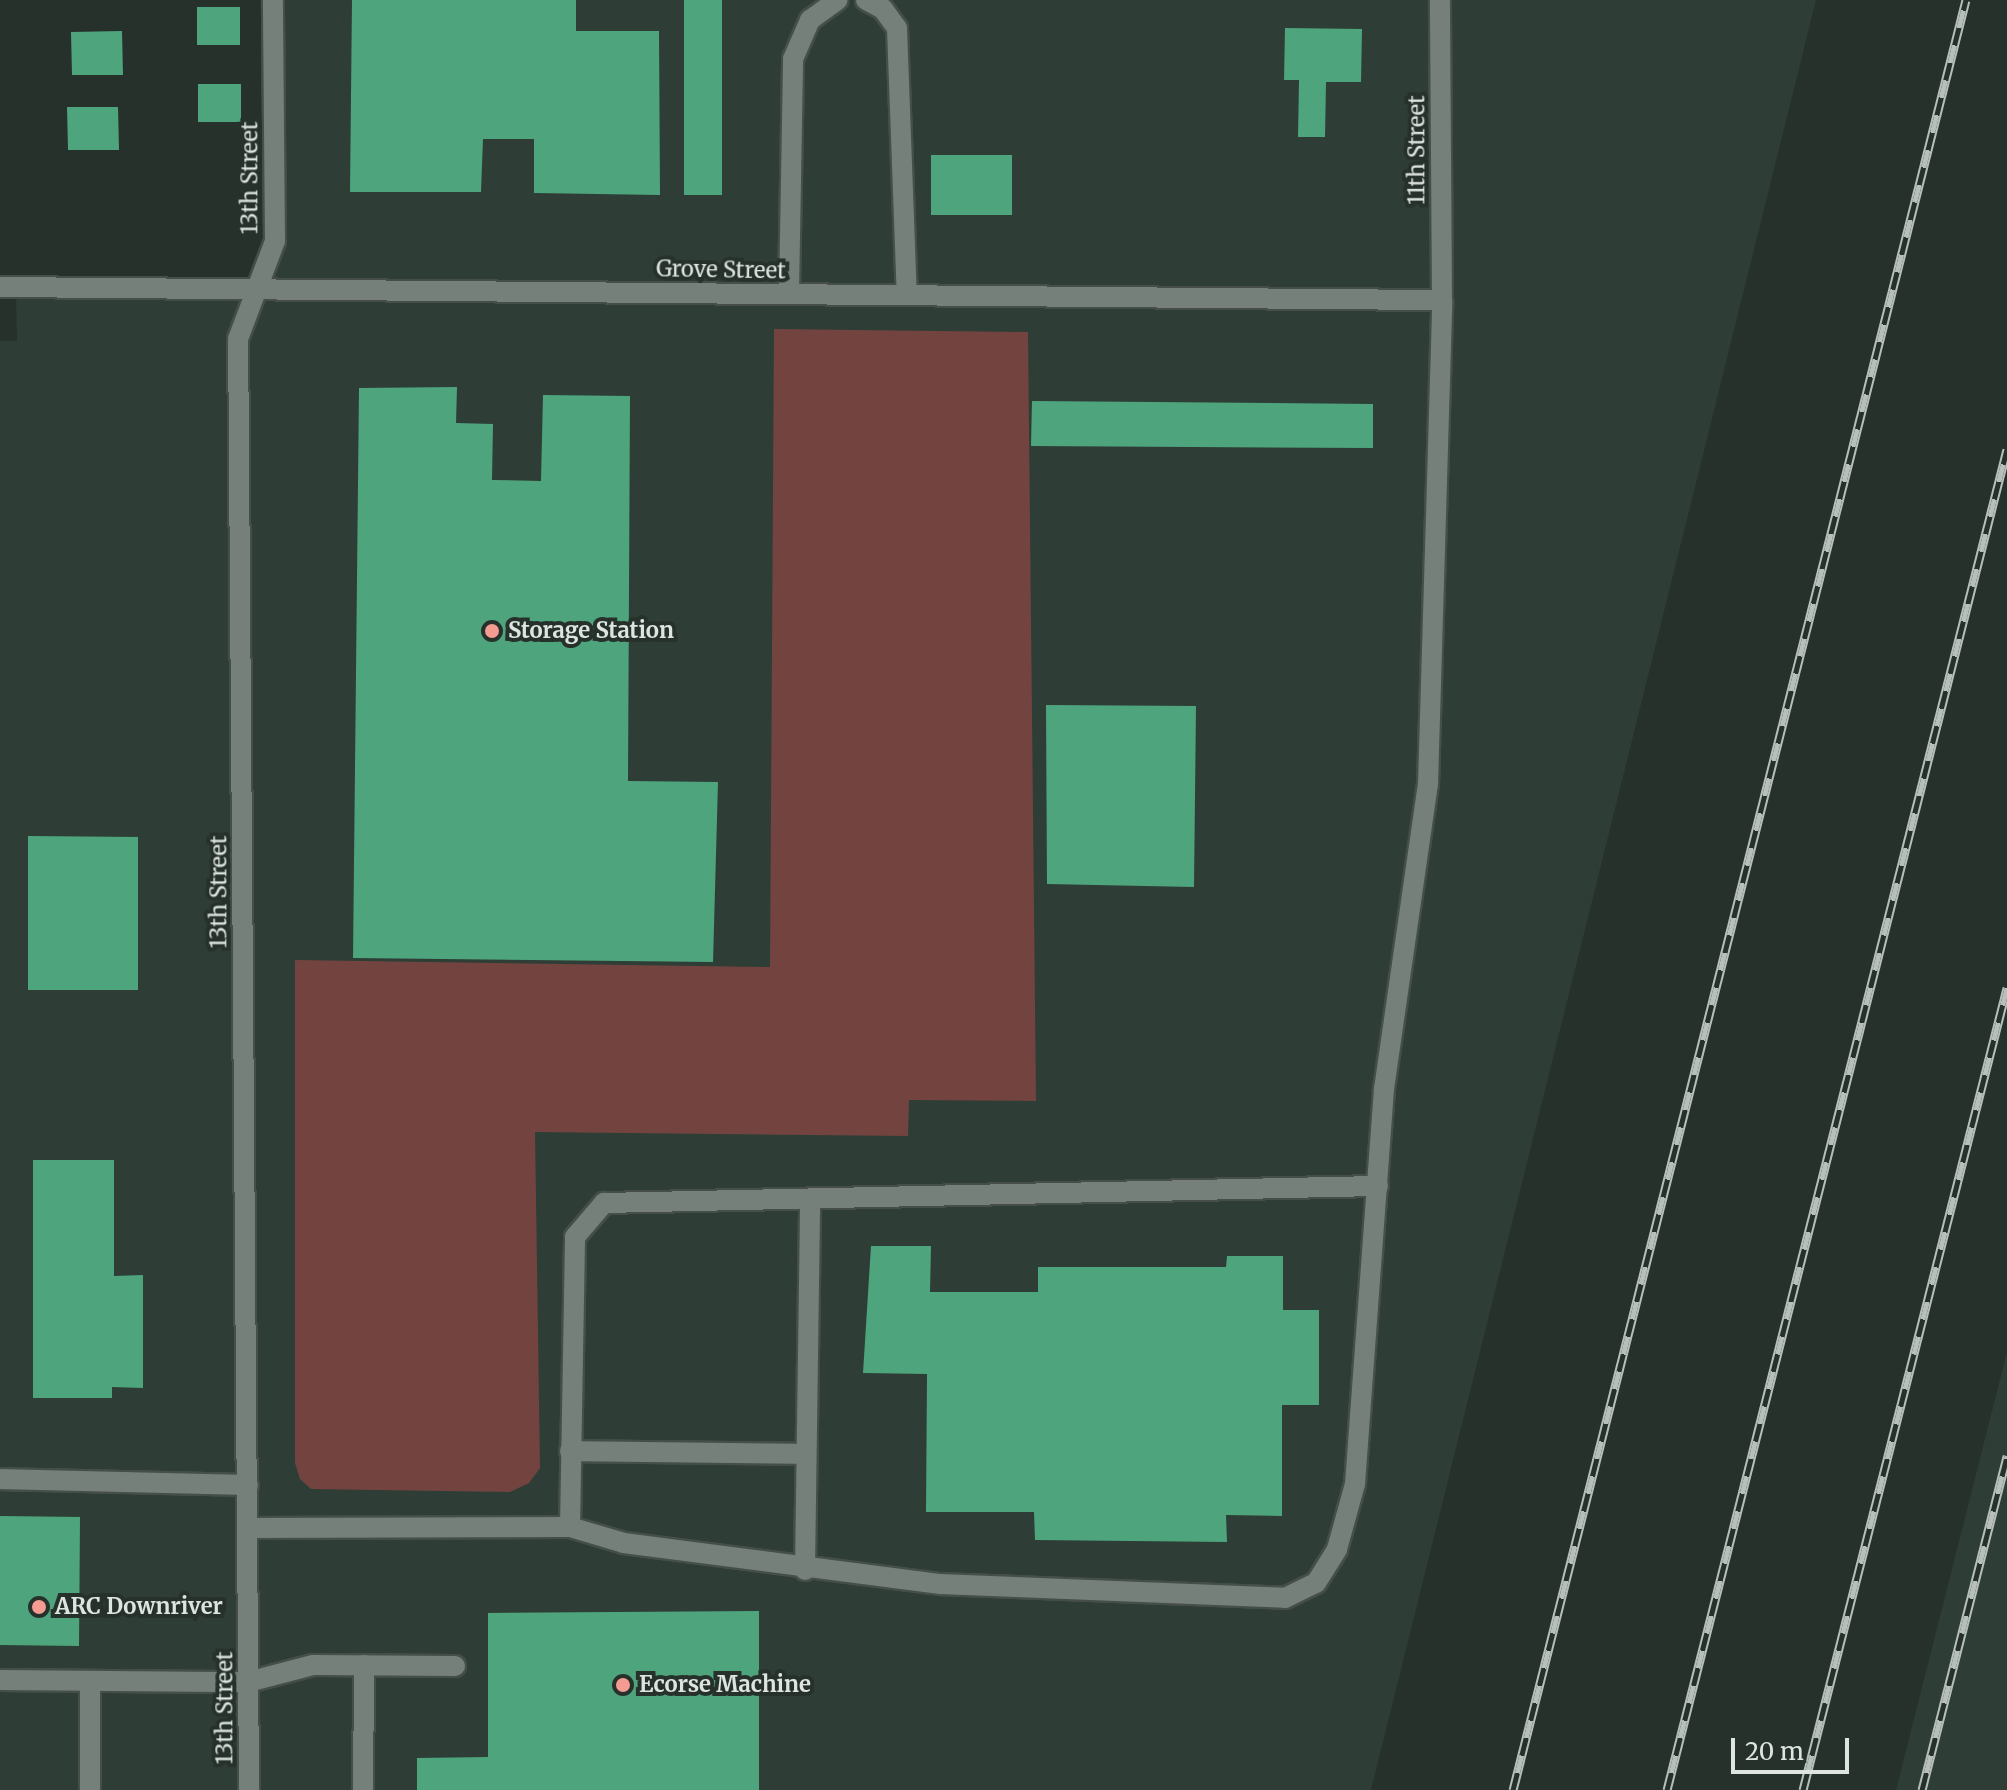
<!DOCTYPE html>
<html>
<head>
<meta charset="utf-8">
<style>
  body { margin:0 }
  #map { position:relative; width:2007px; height:1790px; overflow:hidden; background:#27312b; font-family:Merriweather,serif }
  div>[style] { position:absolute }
  .built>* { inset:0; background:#2e3e36 }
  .green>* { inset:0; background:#73443f }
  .building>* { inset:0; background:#4ea57d }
  .roads { filter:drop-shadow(2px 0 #454e49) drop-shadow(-2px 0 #454e49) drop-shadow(0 2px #454e49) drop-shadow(0 -2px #454e49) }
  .minor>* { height:20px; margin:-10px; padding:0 10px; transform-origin:10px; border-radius:10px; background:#748079 }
  .rail>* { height:9px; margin-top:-4.5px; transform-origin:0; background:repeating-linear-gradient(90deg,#27312b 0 18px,#b7bfba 0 36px); box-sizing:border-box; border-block:2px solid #b7bfba }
  .dots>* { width:22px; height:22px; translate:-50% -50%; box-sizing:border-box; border:4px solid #27312b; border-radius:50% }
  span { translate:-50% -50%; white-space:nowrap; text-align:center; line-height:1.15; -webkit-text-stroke:8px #27312b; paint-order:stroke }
  .street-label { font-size:22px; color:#dee5e1 }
  .poi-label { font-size:22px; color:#dee5e1; font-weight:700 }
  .left { translate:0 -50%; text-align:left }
  .scale { position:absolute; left:1731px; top:1738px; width:118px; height:36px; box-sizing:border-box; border:4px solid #dee5e1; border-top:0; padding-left:10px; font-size:24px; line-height:28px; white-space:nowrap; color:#dee5e1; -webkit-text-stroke:6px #27312b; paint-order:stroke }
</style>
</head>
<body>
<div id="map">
  <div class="built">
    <div style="clip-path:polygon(273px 0,1816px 0,1371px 1790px,0 1790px,0 341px,17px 341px,16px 287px,256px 289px,275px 241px)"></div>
    <div style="clip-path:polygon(2007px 1352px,2007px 1790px,1896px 1790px)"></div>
  </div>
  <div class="green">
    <div style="clip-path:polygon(774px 329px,1028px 332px,1036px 1101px,909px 1100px,908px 1136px,535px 1132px,540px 1468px,529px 1483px,510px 1492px,311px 1489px,300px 1479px,295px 1463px,295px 960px,770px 967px)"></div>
  </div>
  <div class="building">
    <div style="clip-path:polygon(352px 0,576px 0,576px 31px,659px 31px,660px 195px,534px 193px,534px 139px,483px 139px,481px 192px,350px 192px)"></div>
    <div style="clip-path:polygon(684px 0,722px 0,722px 195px,684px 195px)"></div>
    <div style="clip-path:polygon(197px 7px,240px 7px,240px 45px,197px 45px)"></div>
    <div style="clip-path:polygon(1285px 28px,1362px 29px,1361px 82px,1326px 82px,1325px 137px,1298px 137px,1299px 80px,1284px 80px)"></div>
    <div style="clip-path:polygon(122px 31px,123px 75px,72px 75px,71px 32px)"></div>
    <div style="clip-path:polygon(198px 84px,241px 84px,241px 122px,198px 122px)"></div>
    <div style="clip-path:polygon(67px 107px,118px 107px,119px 150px,68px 150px)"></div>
    <div style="clip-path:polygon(931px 155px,1012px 155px,1012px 215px,931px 215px)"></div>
    <div style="clip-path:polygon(457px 387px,456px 423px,493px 424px,492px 480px,541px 481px,543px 395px,630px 396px,628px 781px,718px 782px,713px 962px,353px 958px,359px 388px)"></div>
    <div style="clip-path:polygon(1032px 401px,1373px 404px,1373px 448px,1031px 446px)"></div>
    <div style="clip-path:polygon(1046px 705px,1196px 706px,1194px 887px,1047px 884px)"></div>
    <div style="clip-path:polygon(28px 836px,138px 837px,138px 990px,28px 990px)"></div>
    <div style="clip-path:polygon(33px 1160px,114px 1160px,114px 1276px,143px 1275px,143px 1388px,112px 1387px,112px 1398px,33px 1398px)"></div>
    <div style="clip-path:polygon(871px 1246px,931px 1246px,930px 1292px,1038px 1292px,1038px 1267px,1226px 1267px,1227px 1256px,1283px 1256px,1283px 1310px,1319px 1310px,1319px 1405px,1282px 1405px,1282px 1516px,1226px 1515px,1227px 1542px,1035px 1540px,1034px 1512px,926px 1512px,927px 1374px,863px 1373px)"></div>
    <div style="clip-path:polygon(0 1516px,80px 1517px,79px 1646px,0 1645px)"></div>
    <div style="clip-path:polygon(759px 1611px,759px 1790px,417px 1790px,417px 1758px,488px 1757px,488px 1613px)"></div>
  </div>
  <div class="roads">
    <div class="minor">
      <div style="left:866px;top:0;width:19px;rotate:28deg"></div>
      <div style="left:883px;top:9px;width:24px;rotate:54deg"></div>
      <div style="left:897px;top:28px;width:267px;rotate:87.9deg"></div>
      <div style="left:0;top:287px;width:1442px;rotate:0.52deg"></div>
      <div style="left:789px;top:294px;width:235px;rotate:-89deg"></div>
      <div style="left:793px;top:59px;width:43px;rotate:-66.4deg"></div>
      <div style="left:810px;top:20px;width:34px;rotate:-36deg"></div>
      <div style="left:570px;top:1451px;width:236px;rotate:0.7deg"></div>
      <div style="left:0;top:1479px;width:248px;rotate:1.4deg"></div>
      <div style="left:570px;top:1527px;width:290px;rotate:-89deg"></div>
      <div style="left:575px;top:1237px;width:45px;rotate:-49.5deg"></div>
      <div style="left:604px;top:1203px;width:774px;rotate:-1.26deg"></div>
      <div style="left:249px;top:1528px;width:321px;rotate:-0.2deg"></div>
      <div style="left:570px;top:1527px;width:56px;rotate:16.5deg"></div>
      <div style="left:624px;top:1543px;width:319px;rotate:7.4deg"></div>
      <div style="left:940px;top:1584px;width:345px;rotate:2.3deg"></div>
      <div style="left:1285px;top:1598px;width:34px;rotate:-26deg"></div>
      <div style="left:1316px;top:1583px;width:40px;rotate:-58deg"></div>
      <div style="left:1337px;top:1549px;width:67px;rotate:-74.5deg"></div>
      <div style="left:1355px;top:1484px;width:396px;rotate:-85.8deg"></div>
      <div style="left:1384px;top:1089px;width:308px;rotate:-81.8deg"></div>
      <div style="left:1428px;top:784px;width:484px;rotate:-88.3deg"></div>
      <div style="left:1442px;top:300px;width:300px;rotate:-90.4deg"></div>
      <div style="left:805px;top:1570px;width:371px;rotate:-89.2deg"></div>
      <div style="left:0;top:1680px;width:248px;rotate:0.5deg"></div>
      <div style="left:248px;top:1682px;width:67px;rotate:-14.7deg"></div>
      <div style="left:313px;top:1665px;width:142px;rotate:0.4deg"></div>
      <div style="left:90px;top:1790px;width:109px;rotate:-90deg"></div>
      <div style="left:249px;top:1790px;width:1451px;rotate:-90.43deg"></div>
      <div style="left:238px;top:339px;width:105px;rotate:-69.3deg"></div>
      <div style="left:275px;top:241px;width:241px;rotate:-90.5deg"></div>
      <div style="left:363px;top:1790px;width:125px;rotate:-89.5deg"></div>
    </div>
  </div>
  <div class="rail">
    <div style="left:1513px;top:1790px;width:1846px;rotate:-75.8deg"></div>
    <div style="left:1667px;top:1790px;width:1383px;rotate:-75.77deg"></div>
    <div style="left:1803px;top:1790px;width:828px;rotate:-75.73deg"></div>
    <div style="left:1922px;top:1790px;width:345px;rotate:-75.7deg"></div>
  </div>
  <div class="dots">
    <div style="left:492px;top:631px;background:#f59c92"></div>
    <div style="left:39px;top:1607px;background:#f59c92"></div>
    <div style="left:623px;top:1685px;background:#f59c92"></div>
  </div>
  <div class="street-label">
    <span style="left:1417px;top:150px;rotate:-90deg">11th Street</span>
    <span style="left:250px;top:178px;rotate:-90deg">13th Street</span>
    <span style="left:721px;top:270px;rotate:1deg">Grove Street</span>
    <span style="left:219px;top:892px;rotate:-90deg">13th Street</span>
    <span style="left:225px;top:1708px;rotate:-90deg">13th Street</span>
  </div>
  <div class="poi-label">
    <span class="left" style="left:508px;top:631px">Storage Station</span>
    <span class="left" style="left:55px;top:1607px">ARC Downriver</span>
    <span class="left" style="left:639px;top:1685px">Ecorse Machine</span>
  </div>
  <div class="scale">20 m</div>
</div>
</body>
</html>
